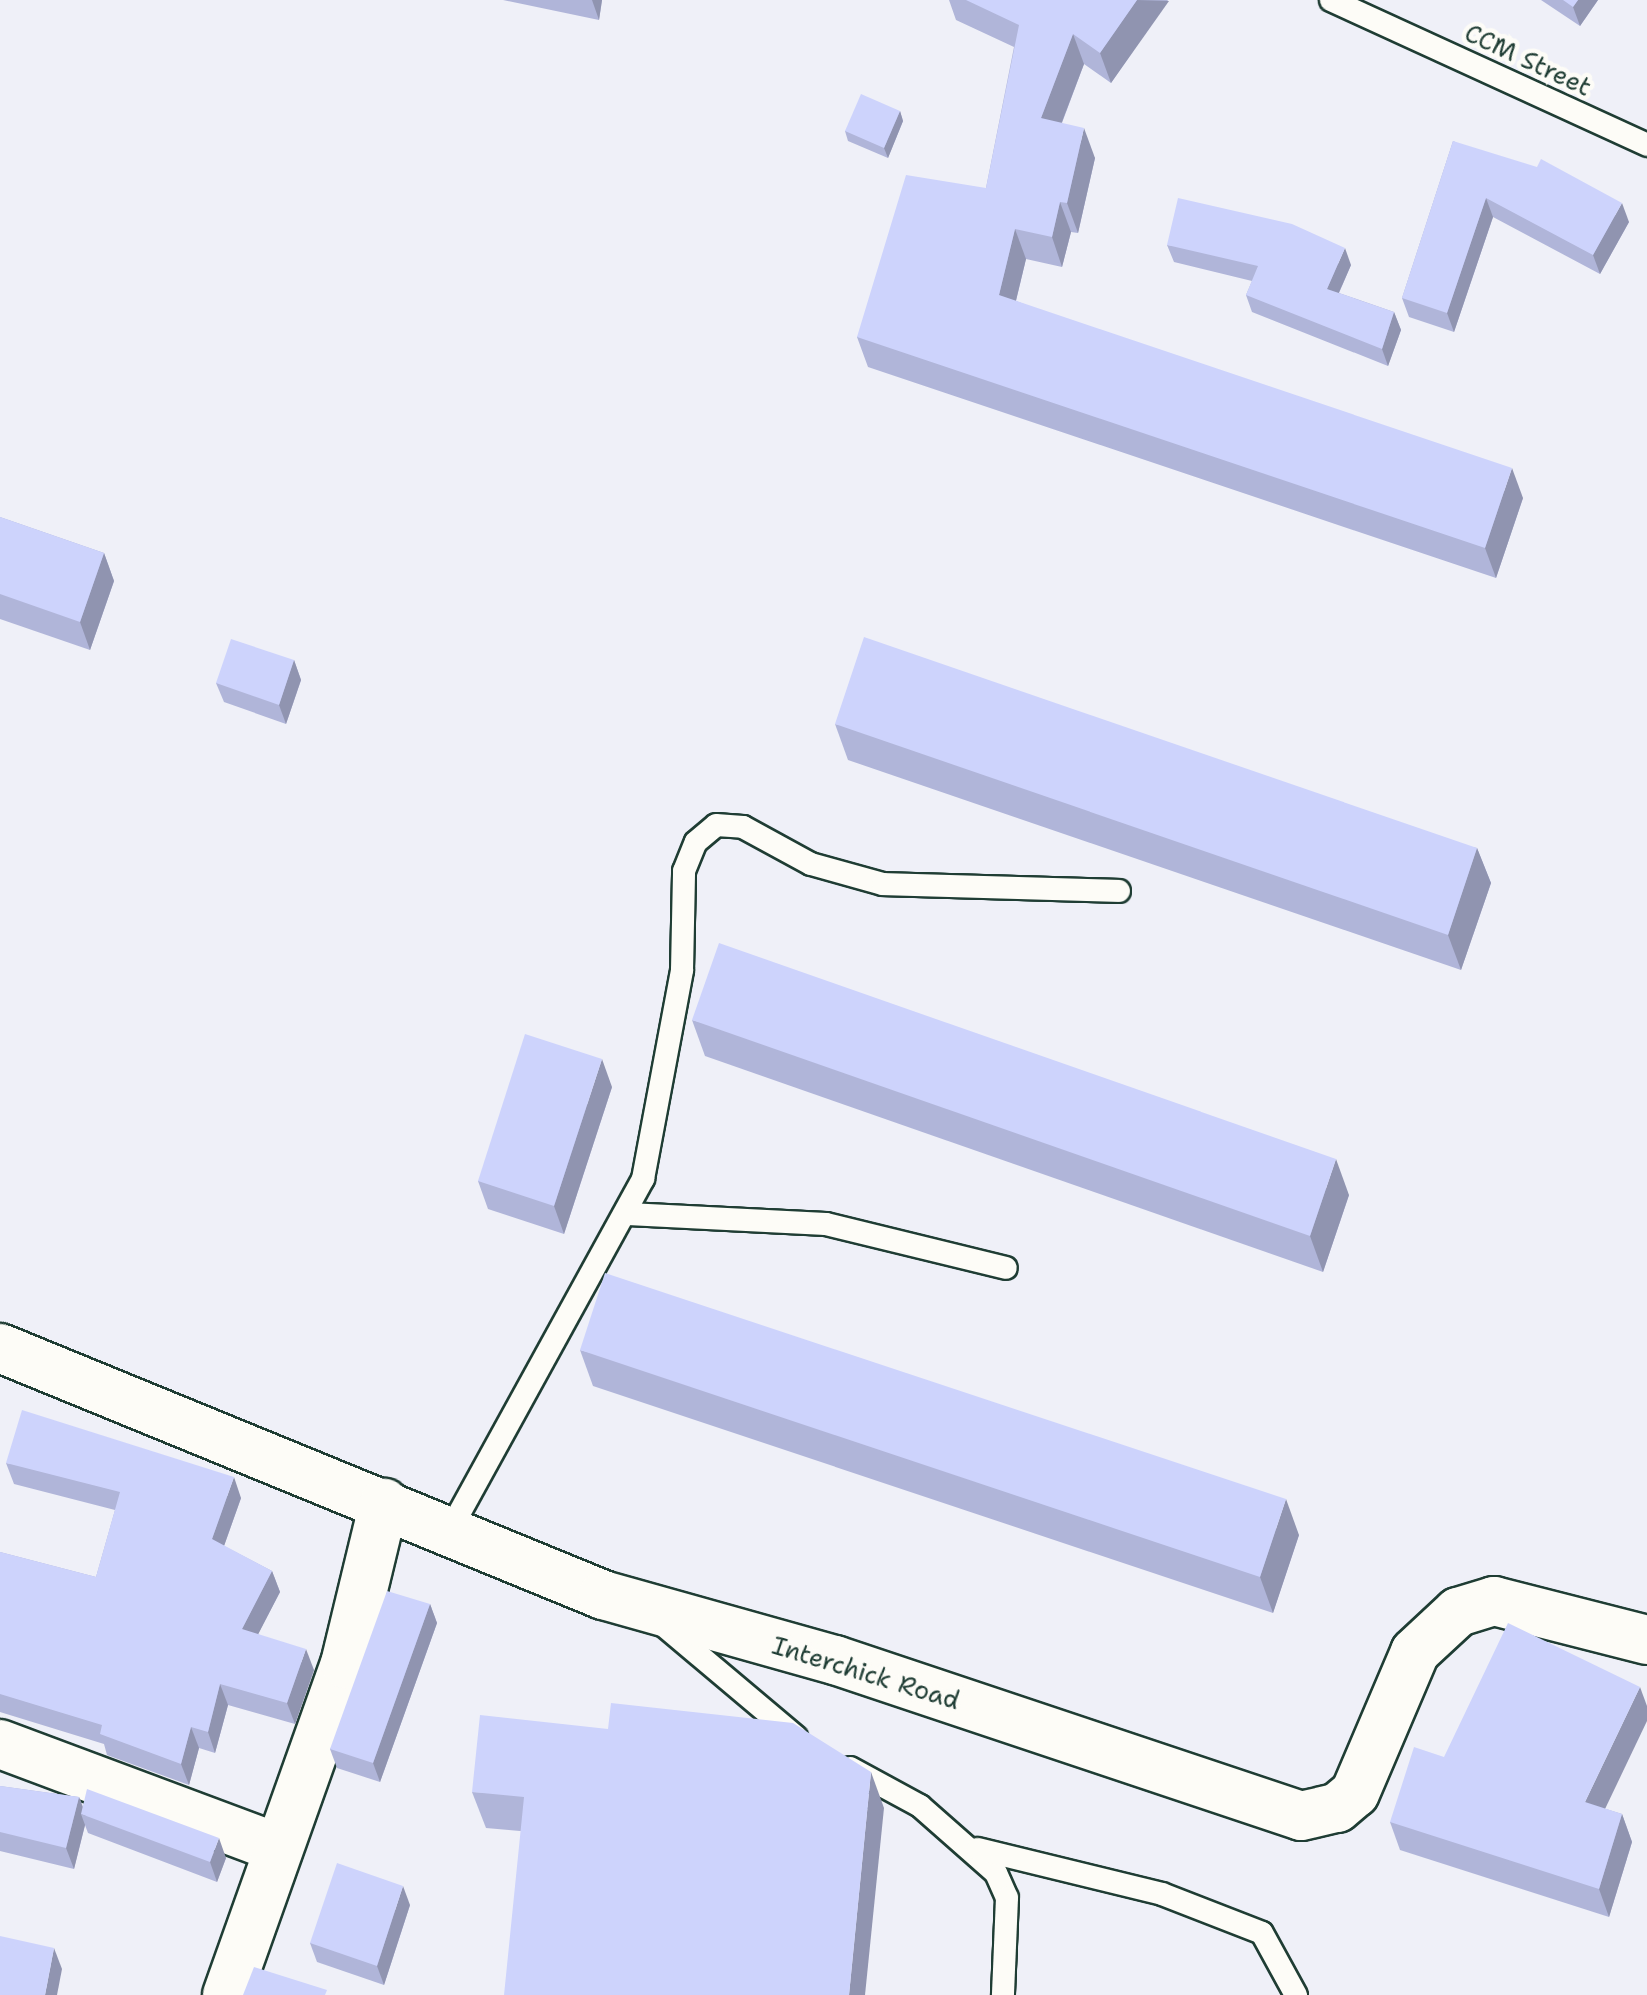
<!DOCTYPE html>
<html>
<head>
<meta charset="utf-8">
<style>
  body { margin:0 }
  #map { position:relative; width:1647px; height:1995px; overflow:hidden; background:#eff0f8; font-family:"Shantell Sans",sans-serif }
  div>[style] { position:absolute }
  .roads { filter:drop-shadow(2px 0 #1f3d34) drop-shadow(-2px 0 #1f3d34) drop-shadow(0 2px #1f3d34) drop-shadow(0 -2px #1f3d34) }
  .service>* { height:22px; margin:-11px; padding:0 11px; transform-origin:11px; border-radius:11px; background:#fdfcf7 }
  .minor>* { height:48px; margin:-24px; padding:0 24px; transform-origin:24px; border-radius:24px; background:#fdfcf7 }
  .wall>* { inset:0; background:#b0b5d9 }
  .shaded-wall>* { inset:0; background:#9094b0 }
  .building>* { inset:0; background:#cdd3fc }
  span { translate:-50% -50%; white-space:nowrap; text-align:center; line-height:1.15; -webkit-text-stroke:9px #fdfcf7; paint-order:stroke }
  .street-label { font-size:25px; color:#1f3d34 }
</style>
</head>
<body>
<div id="map">
  <div class="roads">
    <div class="service">
      <div style="left:1331px;top:0;width:348px;rotate:24.6deg"></div>
      <div style="left:628px;top:1214px;width:198px;rotate:2.9deg"></div>
      <div style="left:826px;top:1224px;width:185px;rotate:13.7deg"></div>
      <div style="left:450px;top:1530px;width:401px;rotate:-61.2deg"></div>
      <div style="left:643px;top:1179px;width:213px;rotate:-79.4deg"></div>
      <div style="left:682px;top:970px;width:99px;rotate:-88.8deg"></div>
      <div style="left:684px;top:871px;width:31px;rotate:-68deg"></div>
      <div style="left:696px;top:842px;width:26px;rotate:-40deg"></div>
      <div style="left:716px;top:825px;width:27px;rotate:4deg"></div>
      <div style="left:743px;top:827px;width:77px;rotate:28.6deg"></div>
      <div style="left:811px;top:864px;width:75px;rotate:15.5deg"></div>
      <div style="left:883px;top:884px;width:236px;rotate:1.7deg"></div>
      <div style="left:656px;top:1619px;width:183px;rotate:40.1deg"></div>
      <div style="left:850px;top:1768px;width:80px;rotate:28.5deg"></div>
      <div style="left:920px;top:1806px;width:101px;rotate:41.4deg"></div>
      <div style="left:996px;top:1873px;width:27px;rotate:66deg"></div>
      <div style="left:1007px;top:1898px;width:97px;rotate:92.4deg"></div>
      <div style="left:978px;top:1849px;width:189px;rotate:13.7deg"></div>
      <div style="left:1162px;top:1894px;width:107px;rotate:21.3deg"></div>
      <div style="left:1262px;top:1933px;width:71px;rotate:61.3deg"></div>
    </div>
    <div class="minor">
      <div style="left:0;top:1348px;width:652px;rotate:22.27deg"></div>
      <div style="left:603px;top:1595px;width:241px;rotate:15.7deg"></div>
      <div style="left:835px;top:1660px;width:491px;rotate:18.5deg"></div>
      <div style="left:1301px;top:1816px;width:37px;rotate:-13deg"></div>
      <div style="left:1337px;top:1808px;width:23px;rotate:-40deg"></div>
      <div style="left:1355px;top:1793px;width:153px;rotate:-66.9deg"></div>
      <div style="left:1415px;top:1652px;width:59px;rotate:-42.9deg"></div>
      <div style="left:1458px;top:1612px;width:38px;rotate:-17deg"></div>
      <div style="left:1494px;top:1601px;width:158px;rotate:14.3deg"></div>
      <div style="left:0;top:1744px;width:297px;rotate:20.5deg"></div>
      <div style="left:227px;top:1995px;width:351px;rotate:-70.4deg"></div>
      <div style="left:345px;top:1664px;width:166px;rotate:-76.4deg"></div>
    </div>
  </div>
  <div class="wall">
    <div style="clip-path:polygon(503px 0,602px 0,599px 20px)"></div>
    <div style="clip-path:polygon(949px 0,1168px 0,1111px 83px,1084px 64px,1062px 123px,1095px 158px,1078px 233px,1071px 232px,1062px 267px,1026px 259px,1016px 301px,1523px 498px,1496px 578px,868px 367px,857px 337px,986px 188px,1014px 47px,956px 20px)"></div>
    <div style="clip-path:polygon(1541px 0,1598px 0,1580px 26px)"></div>
    <div style="clip-path:polygon(900px 111px,903px 121px,888px 158px,848px 141px,845px 131px)"></div>
    <div style="clip-path:polygon(1453px 141px,1629px 222px,1600px 274px,1493px 217px,1454px 332px,1409px 317px,1402px 298px)"></div>
    <div style="clip-path:polygon(1167px 245px,1351px 265px,1339px 293px,1394px 312px,1401px 330px,1388px 366px,1252px 312px,1246px 295px,1252px 281px,1174px 262px)"></div>
    <div style="clip-path:polygon(0 517px,104px 553px,114px 581px,90px 650px,0 619px)"></div>
    <div style="clip-path:polygon(294px 660px,301px 680px,286px 724px,224px 702px,216px 683px)"></div>
    <div style="clip-path:polygon(835px 724px,1477px 848px,1491px 883px,1461px 970px,848px 760px)"></div>
    <div style="clip-path:polygon(692px 1020px,1349px 1195px,1323px 1272px,705px 1056px)"></div>
    <div style="clip-path:polygon(612px 1087px,564px 1234px,488px 1209px,478px 1181px)"></div>
    <div style="clip-path:polygon(580px 1350px,1299px 1535px,1273px 1613px,593px 1386px)"></div>
    <div style="clip-path:polygon(6px 1463px,241px 1498px,224px 1546px,272px 1571px,280px 1592px,258px 1634px,314px 1670px,295px 1724px,228px 1705px,215px 1753px,199px 1748px,189px 1785px,107px 1755px,104px 1744px,0 1712px,0 1552px,96px 1577px,115px 1510px,14px 1484px)"></div>
    <div style="clip-path:polygon(430px 1604px,437px 1623px,380px 1782px,337px 1768px,330px 1749px)"></div>
    <div style="clip-path:polygon(0 1786px,79px 1797px,83px 1807px,226px 1858px,217px 1882px,88px 1833px,85px 1825px,74px 1869px,0 1851px)"></div>
    <div style="clip-path:polygon(472px 1792px,884px 1808px,520px 1831px,486px 1828px)"></div>
    <div style="clip-path:polygon(1606px 1809px,1622px 1814px,1632px 1842px,1609px 1917px,1400px 1850px,1390px 1822px)"></div>
    <div style="clip-path:polygon(410px 1905px,384px 1985px,317px 1962px,310px 1943px)"></div>
  </div>
  <div class="shaded-wall">
    <div style="clip-path:polygon(592px 0,602px 0,599px 20px)"></div>
    <div style="clip-path:polygon(1137px 0,1169px 1px,1111px 83px,1100px 53px)"></div>
    <div style="clip-path:polygon(1578px 0,1598px 0,1580px 26px,1573px 7px)"></div>
    <div style="clip-path:polygon(1073px 34px,1084px 64px,1052px 148px,1041px 118px)"></div>
    <div style="clip-path:polygon(900px 111px,903px 121px,888px 158px,884px 148px)"></div>
    <div style="clip-path:polygon(1084px 128px,1095px 158px,1078px 233px,1067px 203px)"></div>
    <div style="clip-path:polygon(1486px 198px,1493px 217px,1454px 332px,1447px 313px)"></div>
    <div style="clip-path:polygon(1060px 202px,1071px 232px,1062px 267px,1052px 237px)"></div>
    <div style="clip-path:polygon(1622px 203px,1629px 222px,1600px 274px,1593px 255px)"></div>
    <div style="clip-path:polygon(1015px 229px,1026px 259px,1010px 325px,999px 295px)"></div>
    <div style="clip-path:polygon(1345px 248px,1351px 265px,1333px 306px,1327px 289px)"></div>
    <div style="clip-path:polygon(1394px 312px,1401px 330px,1388px 366px,1382px 349px)"></div>
    <div style="clip-path:polygon(1512px 468px,1523px 498px,1496px 578px,1485px 548px)"></div>
    <div style="clip-path:polygon(104px 553px,114px 581px,90px 650px,80px 622px)"></div>
    <div style="clip-path:polygon(294px 660px,301px 680px,286px 724px,279px 705px)"></div>
    <div style="clip-path:polygon(1477px 848px,1491px 883px,1461px 970px,1448px 935px)"></div>
    <div style="clip-path:polygon(602px 1059px,612px 1087px,564px 1234px,554px 1206px)"></div>
    <div style="clip-path:polygon(1336px 1159px,1349px 1195px,1323px 1272px,1310px 1236px)"></div>
    <div style="clip-path:polygon(234px 1477px,241px 1498px,219px 1560px,212px 1539px)"></div>
    <div style="clip-path:polygon(1286px 1499px,1299px 1535px,1273px 1613px,1260px 1577px)"></div>
    <div style="clip-path:polygon(272px 1571px,280px 1592px,250px 1650px,242px 1629px)"></div>
    <div style="clip-path:polygon(430px 1604px,437px 1623px,380px 1782px,373px 1763px)"></div>
    <div style="clip-path:polygon(306px 1649px,314px 1670px,295px 1724px,287px 1703px)"></div>
    <div style="clip-path:polygon(220px 1684px,228px 1705px,215px 1753px,208px 1732px)"></div>
    <div style="clip-path:polygon(1640px 1687px,1647px 1706px,1647px 1721px,1595px 1830px,1585px 1802px)"></div>
    <div style="clip-path:polygon(191px 1727px,199px 1748px,189px 1785px,181px 1764px)"></div>
    <div style="clip-path:polygon(871px 1772px,884px 1808px,865px 1995px,849px 1995px)"></div>
    <div style="clip-path:polygon(79px 1797px,86px 1816px,81px 1814px,85px 1825px,74px 1869px,66px 1848px)"></div>
    <div style="clip-path:polygon(1622px 1814px,1632px 1842px,1609px 1917px,1599px 1889px)"></div>
    <div style="clip-path:polygon(219px 1838px,226px 1858px,217px 1882px,210px 1862px)"></div>
    <div style="clip-path:polygon(403px 1886px,410px 1905px,384px 1985px,377px 1966px)"></div>
    <div style="clip-path:polygon(54px 1948px,62px 1969px,57px 1995px,45px 1995px)"></div>
  </div>
  <div class="building">
    <div style="clip-path:polygon(966px 0,1137px 0,1100px 53px,1073px 34px,1041px 118px,1084px 128px,1067px 203px,1060px 202px,1052px 237px,1015px 229px,999px 295px,1512px 468px,1485px 548px,857px 337px,906px 175px,986px 188px,1019px 25px)"></div>
    <div style="clip-path:polygon(1563px 0,1578px 0,1573px 7px)"></div>
    <div style="clip-path:polygon(861px 94px,900px 111px,884px 148px,845px 131px)"></div>
    <div style="clip-path:polygon(1453px 141px,1537px 167px,1541px 159px,1622px 203px,1593px 255px,1486px 198px,1447px 313px,1402px 298px)"></div>
    <div style="clip-path:polygon(1178px 198px,1292px 224px,1345px 248px,1327px 289px,1394px 312px,1382px 349px,1246px 295px,1258px 266px,1167px 245px)"></div>
    <div style="clip-path:polygon(0 517px,104px 553px,80px 622px,0 594px)"></div>
    <div style="clip-path:polygon(864px 637px,1477px 848px,1448px 935px,835px 724px)"></div>
    <div style="clip-path:polygon(231px 639px,294px 660px,279px 705px,216px 683px)"></div>
    <div style="clip-path:polygon(719px 943px,1336px 1159px,1310px 1236px,692px 1020px)"></div>
    <div style="clip-path:polygon(525px 1034px,602px 1059px,554px 1206px,478px 1181px)"></div>
    <div style="clip-path:polygon(605px 1273px,1286px 1499px,1260px 1577px,580px 1350px)"></div>
    <div style="clip-path:polygon(22px 1410px,234px 1477px,212px 1539px,272px 1571px,242px 1629px,306px 1649px,287px 1703px,220px 1684px,208px 1732px,191px 1727px,181px 1764px,100px 1734px,102px 1725px,0 1694px,0 1552px,96px 1577px,120px 1492px,6px 1463px)"></div>
    <div style="clip-path:polygon(387px 1591px,430px 1604px,373px 1763px,330px 1749px)"></div>
    <div style="clip-path:polygon(1508px 1623px,1640px 1687px,1585px 1802px,1622px 1814px,1599px 1889px,1390px 1822px,1414px 1747px,1444px 1757px)"></div>
    <div style="clip-path:polygon(611px 1703px,793px 1723px,871px 1772px,849px 1995px,504px 1995px,524px 1797px,472px 1792px,480px 1715px,608px 1729px)"></div>
    <div style="clip-path:polygon(0 1786px,79px 1797px,66px 1848px,0 1832px)"></div>
    <div style="clip-path:polygon(87px 1789px,219px 1838px,210px 1862px,81px 1814px)"></div>
    <div style="clip-path:polygon(337px 1863px,403px 1886px,377px 1966px,310px 1943px)"></div>
    <div style="clip-path:polygon(0 1936px,54px 1948px,45px 1995px,0 1995px)"></div>
    <div style="clip-path:polygon(254px 1967px,327px 1990px,325px 1995px,243px 1995px)"></div>
  </div>
  <div class="street-label">
    <span style="left:1528px;top:60px;rotate:25deg">CCM Street</span>
    <span style="left:866px;top:1673px;rotate:17deg">Interchick Road</span>
  </div>
</div>
</body>
</html>
